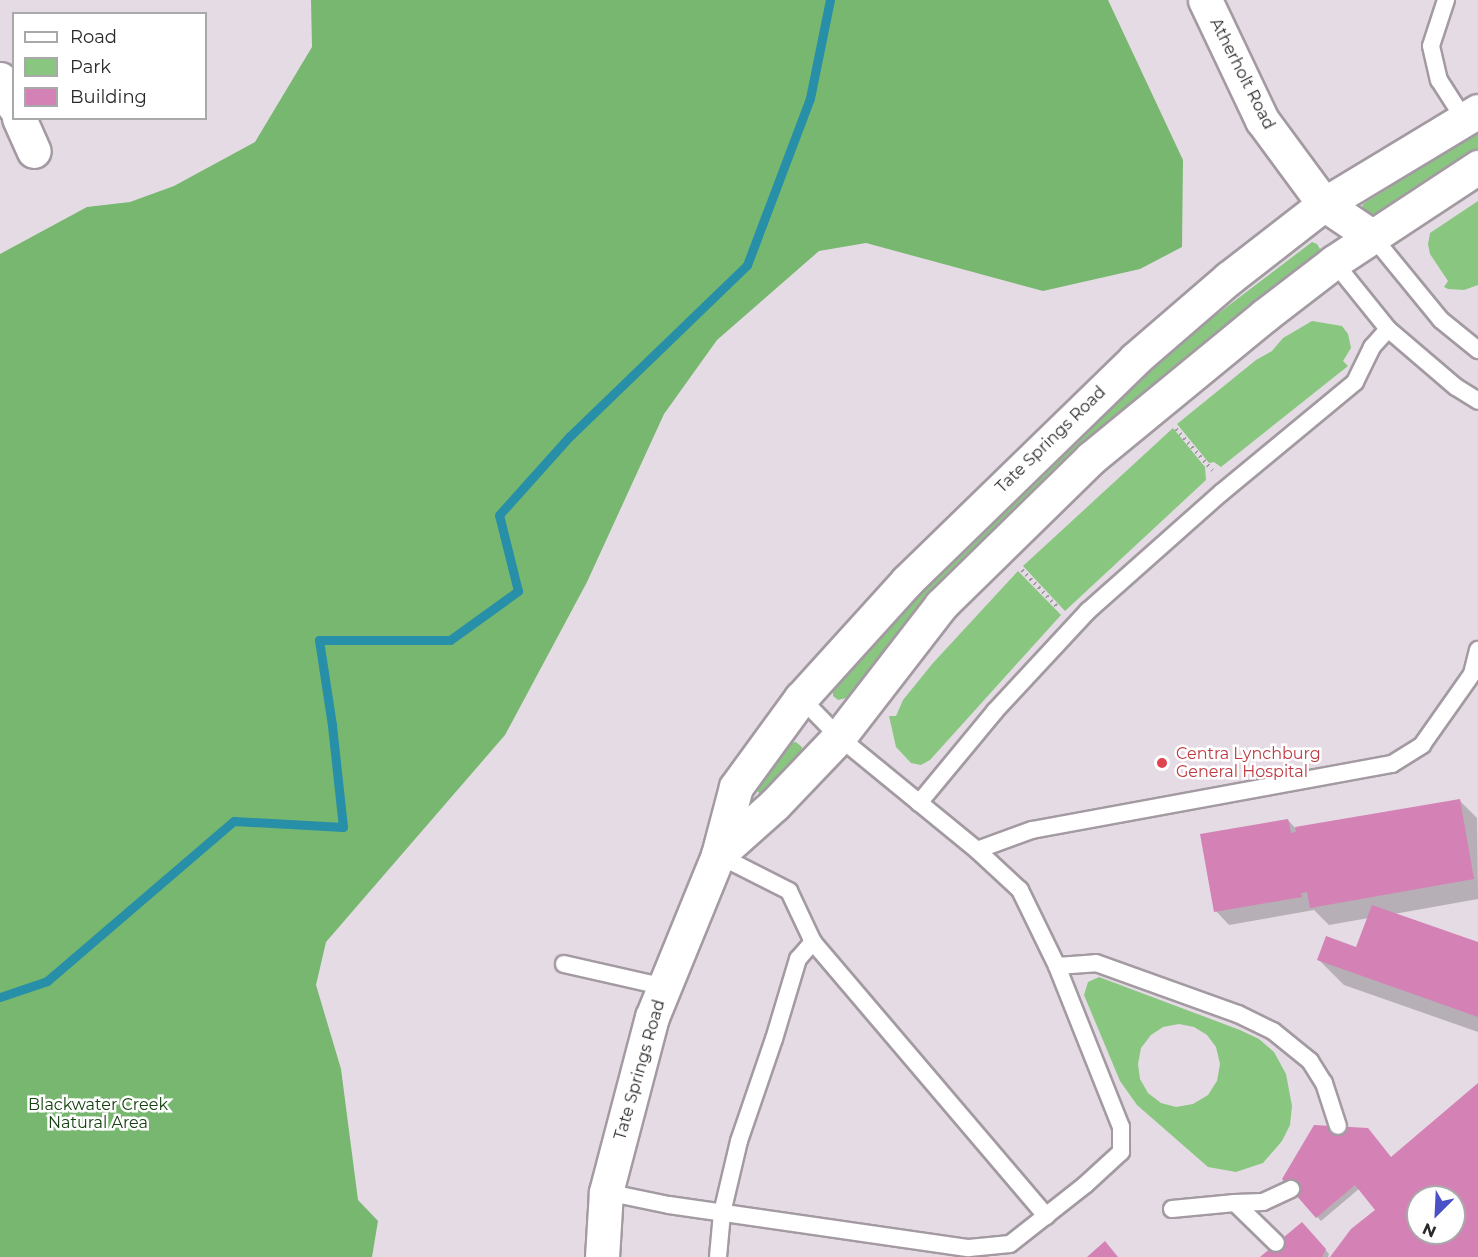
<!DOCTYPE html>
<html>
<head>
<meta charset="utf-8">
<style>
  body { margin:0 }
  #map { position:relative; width:1478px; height:1257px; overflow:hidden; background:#e5dbe4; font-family:Montserrat,sans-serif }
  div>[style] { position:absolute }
  .green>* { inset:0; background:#89c781 }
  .forest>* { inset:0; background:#77b76f }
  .shadow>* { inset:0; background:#0003 }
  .stream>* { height:9px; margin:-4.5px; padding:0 4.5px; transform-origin:4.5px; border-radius:4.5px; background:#288fa8 }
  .building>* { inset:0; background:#d481b5 }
  .path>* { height:4px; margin-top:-2px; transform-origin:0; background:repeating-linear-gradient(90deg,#9f989e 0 1.5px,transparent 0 6px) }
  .roads { filter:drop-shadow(2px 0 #a39aa2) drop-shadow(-2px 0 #a39aa2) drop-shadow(0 2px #a39aa2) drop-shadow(0 -2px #a39aa2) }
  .lane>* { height:16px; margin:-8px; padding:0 8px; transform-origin:8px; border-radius:8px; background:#fff }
  .street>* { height:33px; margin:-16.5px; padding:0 16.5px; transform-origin:16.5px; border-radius:16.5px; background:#fff }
  .dots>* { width:16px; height:16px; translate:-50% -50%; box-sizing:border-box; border:3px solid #fff; border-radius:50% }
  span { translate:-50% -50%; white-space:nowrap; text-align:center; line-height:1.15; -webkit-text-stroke:5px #fff; paint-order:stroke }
  .street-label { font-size:16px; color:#2b282b }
  .health-label { font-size:16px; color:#be3a42 }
  .left { translate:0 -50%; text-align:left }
  .park-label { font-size:16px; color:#154110 }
  .legend { position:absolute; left:12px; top:12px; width:195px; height:108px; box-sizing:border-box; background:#fff; border:2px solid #aaa9aa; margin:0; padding:8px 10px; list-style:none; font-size:18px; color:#2b282b }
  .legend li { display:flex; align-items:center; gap:12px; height:30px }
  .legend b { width:30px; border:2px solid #aaa9aa }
  .north { position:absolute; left:1406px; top:1185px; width:60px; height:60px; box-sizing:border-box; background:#fff; border:2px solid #aaa9aa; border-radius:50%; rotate:204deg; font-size:16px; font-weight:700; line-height:24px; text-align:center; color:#2b282b }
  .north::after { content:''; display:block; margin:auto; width:21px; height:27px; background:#4a50c6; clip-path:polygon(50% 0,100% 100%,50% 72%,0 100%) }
</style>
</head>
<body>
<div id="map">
  <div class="green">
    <div style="clip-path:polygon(1478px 132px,1478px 150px,1372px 217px,1361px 211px,1363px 204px)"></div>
    <div style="clip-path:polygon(1478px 201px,1478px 285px,1464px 290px,1448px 289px,1444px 287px,1448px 281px,1430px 254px,1428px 244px,1430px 233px)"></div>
    <div style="clip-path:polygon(1312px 242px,1317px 244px,1320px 249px,1318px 255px,955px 575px,846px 698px,838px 700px,833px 696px,833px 689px,943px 565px,1054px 454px,1178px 344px)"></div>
    <div style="clip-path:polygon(1312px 321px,1342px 326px,1348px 334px,1351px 348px,1343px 361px,1348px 366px,1221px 467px,1214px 462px,1209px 463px,1177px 424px,1256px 360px,1272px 351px,1283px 338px)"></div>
    <div style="clip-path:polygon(1173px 428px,1205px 467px,1206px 480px,1065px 611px,1023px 566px)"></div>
    <div style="clip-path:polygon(1018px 571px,1061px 615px,930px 760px,921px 765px,911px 763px,896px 747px,889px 716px,896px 716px,903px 700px,933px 663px)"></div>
    <div style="clip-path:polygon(796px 742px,802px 747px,801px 755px,763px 796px,758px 792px,758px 786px,789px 743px)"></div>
    <div style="clip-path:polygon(evenodd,1099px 977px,1240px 1030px,1259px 1039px,1274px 1052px,1286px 1074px,1292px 1106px,1290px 1125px,1282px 1141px,1263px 1163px,1236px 1172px,1208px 1167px,1137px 1105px,1120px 1081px,1084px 995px,1088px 982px,1099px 977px,1179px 1024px,1194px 1027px,1207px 1035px,1216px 1047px,1220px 1064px,1217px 1081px,1208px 1095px,1193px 1104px,1176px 1107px,1161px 1103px,1148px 1093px,1140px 1079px,1138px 1064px,1141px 1048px,1151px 1035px,1163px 1027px,1179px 1024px)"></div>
  </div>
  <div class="forest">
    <div style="clip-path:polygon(311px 0,1108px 0,1183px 160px,1182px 247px,1140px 269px,1043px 291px,866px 243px,819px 251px,717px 340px,664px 414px,587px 582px,505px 735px,326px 942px,316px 985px,341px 1069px,358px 1200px,378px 1221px,372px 1257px,0 1257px,0 254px,87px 207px,130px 202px,174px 186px,255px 142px,312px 47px)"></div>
  </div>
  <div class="shadow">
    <div style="clip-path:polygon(1460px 801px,1477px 818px,1478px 899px,1394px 914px,1478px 943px,1478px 1032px,1344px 985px,1319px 960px,1357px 949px,1369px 918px,1329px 925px,1314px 910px,1229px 925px,1216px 911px,1288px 820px,1296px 829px)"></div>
    <div style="clip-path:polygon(evenodd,1478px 1085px,1478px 1257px,1333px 1257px,1378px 1210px,1360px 1188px,1321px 1221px,1283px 1178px,1392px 1159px,1478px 1085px,1418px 1197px,1454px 1197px,1454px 1233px,1418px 1233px,1418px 1197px)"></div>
    <div style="clip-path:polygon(1306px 1228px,1329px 1254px,1328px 1257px,1262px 1257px)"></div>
  </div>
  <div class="stream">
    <div style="left:0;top:997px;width:50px;rotate:-18.8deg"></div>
    <div style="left:47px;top:981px;width:246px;rotate:-40.6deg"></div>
    <div style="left:234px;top:821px;width:109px;rotate:3.2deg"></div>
    <div style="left:343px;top:827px;width:103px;rotate:-96.2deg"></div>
    <div style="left:332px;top:725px;width:86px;rotate:-98.7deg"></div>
    <div style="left:319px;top:640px;width:131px"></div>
    <div style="left:450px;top:640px;width:84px;rotate:-35.8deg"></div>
    <div style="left:518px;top:591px;width:78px;rotate:-104deg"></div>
    <div style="left:499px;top:515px;width:106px;rotate:-48.1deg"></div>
    <div style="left:570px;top:436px;width:246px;rotate:-44deg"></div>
    <div style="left:747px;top:265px;width:178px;rotate:-69.3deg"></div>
    <div style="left:810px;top:98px;width:100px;rotate:-78.5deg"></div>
  </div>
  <div class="building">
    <div style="clip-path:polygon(1460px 799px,1474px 879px,1310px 908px,1307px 892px,1301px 893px,1302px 897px,1214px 912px,1200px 834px,1288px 819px,1291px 833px,1296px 832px,1295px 827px)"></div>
    <div style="clip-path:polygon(1372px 905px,1478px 942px,1478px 1017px,1317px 960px,1326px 936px,1356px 947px)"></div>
    <div style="clip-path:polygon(evenodd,1478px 1083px,1478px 1257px,1330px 1257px,1351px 1229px,1375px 1210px,1355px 1185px,1316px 1218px,1282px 1179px,1314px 1125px,1368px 1128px,1391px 1157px,1478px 1083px,1418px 1197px,1454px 1197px,1454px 1233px,1418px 1233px,1418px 1197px)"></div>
    <div style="clip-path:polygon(1302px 1222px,1326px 1249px,1322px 1257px,1260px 1257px)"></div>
    <div style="clip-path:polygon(1105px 1241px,1118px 1257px,1087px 1257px)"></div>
  </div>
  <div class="path">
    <div style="left:1176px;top:429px;width:55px;rotate:48.7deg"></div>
    <div style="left:1022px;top:570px;width:52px;rotate:46.5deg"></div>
  </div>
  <div class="roads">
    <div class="lane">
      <div style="left:1446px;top:0;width:48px;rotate:108.1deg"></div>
      <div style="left:1431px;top:46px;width:35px;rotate:77deg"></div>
      <div style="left:1439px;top:80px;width:46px;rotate:57.3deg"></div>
      <div style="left:1373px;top:237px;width:107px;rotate:50.7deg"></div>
      <div style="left:1441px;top:320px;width:48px;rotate:39deg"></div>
      <div style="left:1334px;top:262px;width:86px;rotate:51.1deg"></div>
      <div style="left:1388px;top:329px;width:89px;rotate:40.5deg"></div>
      <div style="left:1456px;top:387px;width:26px;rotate:32deg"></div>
      <div style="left:919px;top:803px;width:119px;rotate:-50.4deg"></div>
      <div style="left:995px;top:711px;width:137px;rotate:-47.1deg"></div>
      <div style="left:1088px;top:611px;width:178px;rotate:-41.6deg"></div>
      <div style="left:1221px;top:493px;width:174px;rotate:-39.6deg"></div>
      <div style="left:1355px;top:382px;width:39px;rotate:-64deg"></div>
      <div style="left:1372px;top:347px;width:24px;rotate:-48deg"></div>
      <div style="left:977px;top:850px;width:59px;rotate:-20deg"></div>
      <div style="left:1032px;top:830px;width:366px;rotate:-10.4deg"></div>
      <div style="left:1392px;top:764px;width:36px;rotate:-32deg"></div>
      <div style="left:1422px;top:745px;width:87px;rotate:-54.8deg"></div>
      <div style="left:1472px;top:674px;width:25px;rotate:-76deg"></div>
      <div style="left:718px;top:855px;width:80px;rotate:26.9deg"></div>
      <div style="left:789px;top:891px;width:56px;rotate:64.8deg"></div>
      <div style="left:813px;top:942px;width:360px;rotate:49.6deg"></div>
      <div style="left:564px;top:964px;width:104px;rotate:12.8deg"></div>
      <div style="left:1057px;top:966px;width:39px;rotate:-4deg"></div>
      <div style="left:1096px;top:963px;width:151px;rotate:19.8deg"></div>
      <div style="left:1238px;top:1014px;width:39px;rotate:26deg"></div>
      <div style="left:1273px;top:1031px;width:48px;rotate:39deg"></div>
      <div style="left:1310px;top:1061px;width:26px;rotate:58deg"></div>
      <div style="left:1324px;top:1083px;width:45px;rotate:72deg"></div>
      <div style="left:606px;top:1192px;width:64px;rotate:11.7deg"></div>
      <div style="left:669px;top:1205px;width:303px;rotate:8.2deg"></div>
      <div style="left:969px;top:1248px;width:41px;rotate:-5.6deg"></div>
      <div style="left:1010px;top:1244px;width:95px;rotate:-38.2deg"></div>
      <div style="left:1085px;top:1185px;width:49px;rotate:-42.5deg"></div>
      <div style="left:1121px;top:1152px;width:25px;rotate:-90deg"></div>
      <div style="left:1121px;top:1127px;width:173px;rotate:-111.7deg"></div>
      <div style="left:1057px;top:966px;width:85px;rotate:-116deg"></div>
      <div style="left:1020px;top:890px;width:59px;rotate:-137.1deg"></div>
      <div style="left:977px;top:850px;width:178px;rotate:-140.7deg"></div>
      <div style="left:839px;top:737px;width:54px;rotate:-134.3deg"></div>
      <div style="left:1235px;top:1203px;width:28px;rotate:-2deg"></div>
      <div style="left:1263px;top:1202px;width:31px;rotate:-25deg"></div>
      <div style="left:1172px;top:1209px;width:63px;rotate:-5.4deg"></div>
      <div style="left:1235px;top:1203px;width:57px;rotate:44.3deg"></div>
      <div style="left:718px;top:1257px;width:44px;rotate:-84.8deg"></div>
      <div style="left:722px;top:1213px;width:74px;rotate:-76.7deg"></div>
      <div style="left:739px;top:1141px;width:108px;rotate:-71.1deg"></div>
      <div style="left:774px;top:1039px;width:84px;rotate:-73.3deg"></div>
      <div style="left:798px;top:959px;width:23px;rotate:-49deg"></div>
    </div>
    <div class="street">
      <div style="left:1205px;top:0;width:133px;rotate:64.6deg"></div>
      <div style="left:1262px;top:120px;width:104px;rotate:53.6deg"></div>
      <div style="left:1324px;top:204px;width:59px;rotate:34deg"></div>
      <div style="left:0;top:79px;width:31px;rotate:63deg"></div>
      <div style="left:19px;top:118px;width:36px;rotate:66deg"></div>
      <div style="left:718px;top:855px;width:76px;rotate:-41.8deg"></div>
      <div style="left:775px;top:804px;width:93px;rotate:-46.3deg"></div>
      <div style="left:839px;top:737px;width:167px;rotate:-52.3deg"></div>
      <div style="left:941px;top:605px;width:210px;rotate:-44.4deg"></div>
      <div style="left:1091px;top:458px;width:225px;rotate:-39.4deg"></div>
      <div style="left:1265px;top:315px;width:87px;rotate:-37.5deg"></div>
      <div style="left:1334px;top:262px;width:173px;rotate:-33.4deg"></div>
      <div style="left:602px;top:1257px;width:65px;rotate:-86.5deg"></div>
      <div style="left:606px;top:1192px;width:181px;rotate:-75.3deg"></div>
      <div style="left:652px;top:1017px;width:175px;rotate:-67.8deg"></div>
      <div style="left:718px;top:855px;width:70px;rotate:-75.2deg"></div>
      <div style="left:736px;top:787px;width:110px;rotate:-53.9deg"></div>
      <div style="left:801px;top:698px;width:158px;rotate:-47.8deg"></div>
      <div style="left:907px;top:581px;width:318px;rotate:-44.2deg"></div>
      <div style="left:1135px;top:359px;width:124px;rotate:-40.8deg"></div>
      <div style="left:1229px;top:278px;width:120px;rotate:-37.9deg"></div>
      <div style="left:1324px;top:204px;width:180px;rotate:-31.1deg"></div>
    </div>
  </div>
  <div class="dots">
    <div style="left:1162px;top:763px;background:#e0444e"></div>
  </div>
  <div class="street-label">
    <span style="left:1242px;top:74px;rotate:63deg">Atherholt Road</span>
    <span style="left:1051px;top:440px;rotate:-44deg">Tate Springs Road</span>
    <span style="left:640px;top:1070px;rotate:-74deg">Tate Springs Road</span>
  </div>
  <div class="health-label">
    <span class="left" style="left:1176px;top:763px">Centra Lynchburg<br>General Hospital</span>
  </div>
  <div class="park-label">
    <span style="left:98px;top:1114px">Blackwater Creek<br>Natural Area</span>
  </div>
  <ul class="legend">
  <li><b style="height:8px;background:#fff"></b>Road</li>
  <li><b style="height:16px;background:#89c781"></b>Park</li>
  <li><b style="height:16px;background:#d481b5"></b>Building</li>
  </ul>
  <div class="north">N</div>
</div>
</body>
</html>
